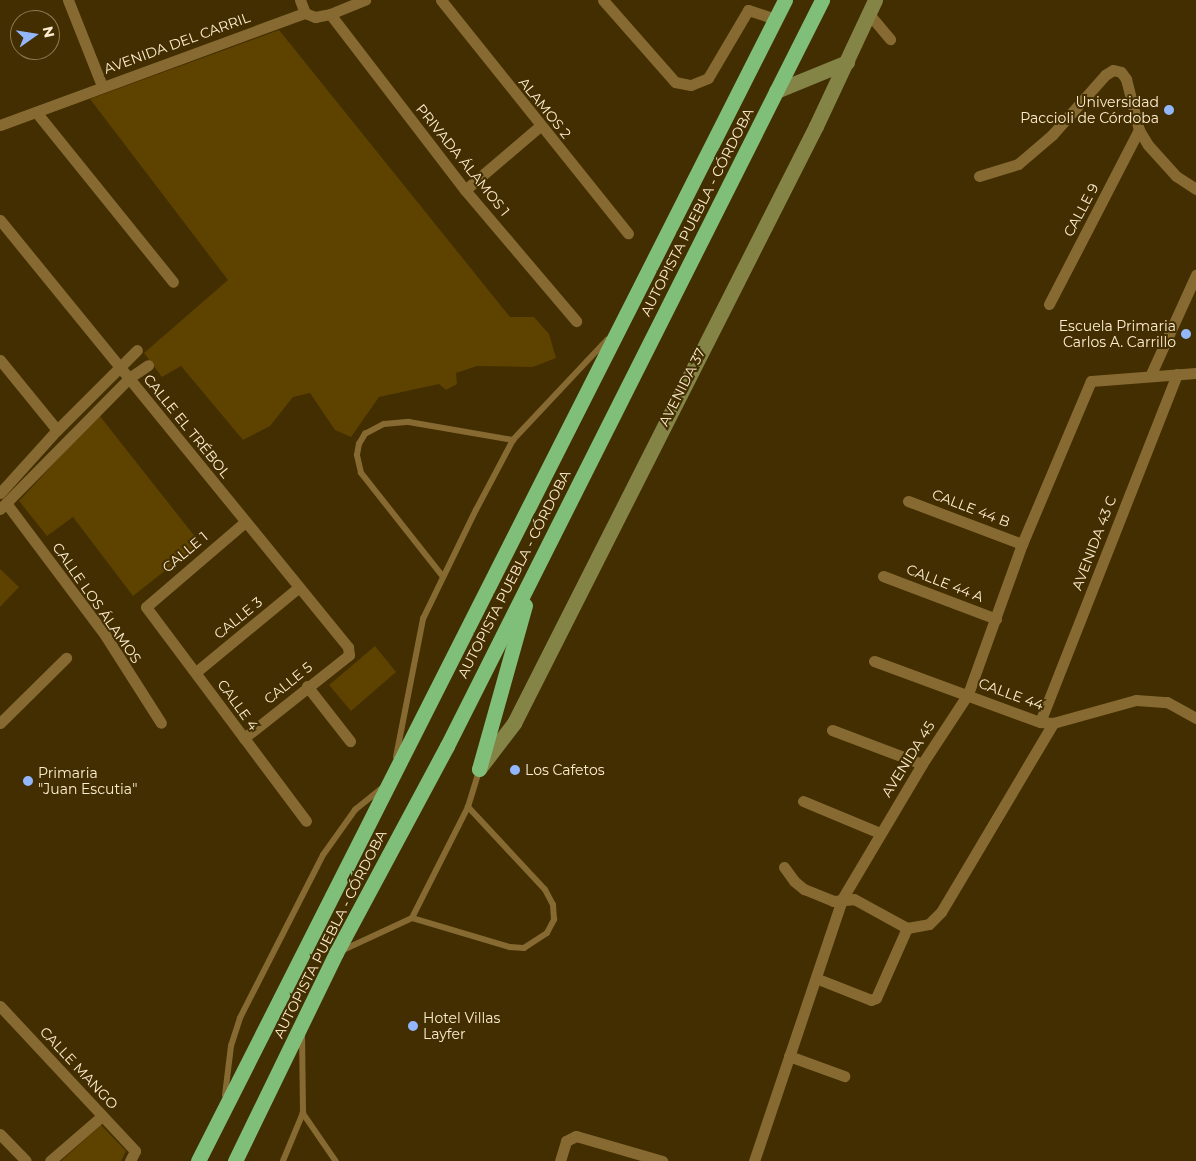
<!DOCTYPE html>
<html>
<head>
<meta charset="utf-8">
<style>
  body { margin:0 }
  #map { position:relative; width:1196px; height:1161px; overflow:hidden; background:#422e00; font-family:Montserrat,sans-serif }
  div>[style] { position:absolute }
  .green>* { inset:0; background:#5d4200 }
  .lane>* { height:5.5px; margin:-2.75px; padding:0 2.75px; transform-origin:2.75px; border-radius:2.75px; background:#866a31 }
  .street>* { height:11px; margin:-5.5px; padding:0 5.5px; transform-origin:5.5px; border-radius:5.5px; background:#866a31 }
  .secondary>* { height:15px; margin:-7.5px; padding:0 7.5px; transform-origin:7.5px; border-radius:7.5px; background:#848447 }
  .highway>* { height:15px; margin:-7.5px; padding:0 7.5px; transform-origin:7.5px; border-radius:7.5px; background:#7fbf7a }
  .dots>* { width:14px; height:14px; translate:-50% -50%; box-sizing:border-box; border:2px solid #422e00; border-radius:50% }
  span { translate:-50% -50%; white-space:nowrap; text-align:center; line-height:1.15; -webkit-text-stroke:4px #422e00; paint-order:stroke }
  .street-label { font-size:14px; color:#fdedd0 }
  .poi-label { font-size:14px; color:#fdedd0 }
  .right { translate:-100% -50%; text-align:right }
  .left { translate:0 -50%; text-align:left }
  .north { position:absolute; left:10px; top:10px; width:50px; height:50px; box-sizing:border-box; background:#422e00; border:1px solid #8d7a53; border-radius:50%; rotate:77deg; font-size:14px; font-weight:700; line-height:20px; text-align:center; color:#fdedd0 }
  .north::after { content:''; display:block; margin:auto; width:18px; height:22px; background:#93b7fd; clip-path:polygon(50% 0,100% 100%,50% 72%,0 100%) }
</style>
</head>
<body>
<div id="map">
  <div class="green">
    <div style="clip-path:polygon(279px 30px,510px 317px,534px 317px,549px 334px,556px 358px,533px 367px,477px 366px,456px 373px,457px 384px,446px 390px,439px 384px,379px 397px,351px 437px,335px 430px,310px 393px,293px 397px,270px 426px,243px 440px,181px 366px,162px 377px,144px 353px,228px 280px,90px 99px)"></div>
    <div style="clip-path:polygon(99px 415px,200px 543px,133px 596px,73px 517px,47px 536px,19px 501px)"></div>
    <div style="clip-path:polygon(0 569px,19px 587px,0 607px)"></div>
    <div style="clip-path:polygon(375px 646px,396px 672px,351px 711px,329px 685px)"></div>
    <div style="clip-path:polygon(101px 1125px,126px 1151px,121px 1161px,61px 1161px)"></div>
  </div>
  <div class="lane">
    <div style="left:443px;top:577px;width:132px;rotate:-128.3deg"></div>
    <div style="left:361px;top:473px;width:18px;rotate:-103deg"></div>
    <div style="left:357px;top:455px;width:11px;rotate:-80deg"></div>
    <div style="left:359px;top:444px;width:12px;rotate:-59deg"></div>
    <div style="left:365px;top:434px;width:21px;rotate:-28deg"></div>
    <div style="left:384px;top:424px;width:25px;rotate:-5deg"></div>
    <div style="left:409px;top:422px;width:106px;rotate:9.8deg"></div>
    <div style="left:396px;top:757px;width:141px;rotate:-78.9deg"></div>
    <div style="left:423px;top:619px;width:121px;rotate:-64.1deg"></div>
    <div style="left:476px;top:510px;width:79px;rotate:-62.1deg"></div>
    <div style="left:513px;top:440px;width:137px;rotate:-46.8deg"></div>
    <div style="left:412px;top:918px;width:102px;rotate:16.5deg"></div>
    <div style="left:510px;top:947px;width:14px;rotate:4deg"></div>
    <div style="left:524px;top:948px;width:27px;rotate:-33deg"></div>
    <div style="left:547px;top:933px;width:15px;rotate:-62deg"></div>
    <div style="left:554px;top:920px;width:15px;rotate:-94deg"></div>
    <div style="left:553px;top:905px;width:17px;rotate:-118deg"></div>
    <div style="left:545px;top:890px;width:113px;rotate:-132.9deg"></div>
    <div style="left:341px;top:951px;width:78px;rotate:-24.9deg"></div>
    <div style="left:412px;top:918px;width:124px;rotate:-63.2deg"></div>
    <div style="left:468px;top:807px;width:38px;rotate:-73deg"></div>
    <div style="left:225px;top:1095px;width:49px;rotate:-83deg"></div>
    <div style="left:231px;top:1046px;width:29px;rotate:-72deg"></div>
    <div style="left:240px;top:1018px;width:183px;rotate:-63deg"></div>
    <div style="left:323px;top:855px;width:55px;rotate:-54.6deg"></div>
    <div style="left:355px;top:810px;width:33px;rotate:-39deg"></div>
    <div style="left:303px;top:1113px;width:58px;rotate:55.5deg"></div>
    <div style="left:283px;top:1161px;width:52px;rotate:-67.4deg"></div>
    <div style="left:303px;top:1113px;width:79px;rotate:-90.7deg"></div>
  </div>
  <div class="street">
    <div style="left:68px;top:0;width:92px;rotate:68.4deg"></div>
    <div style="left:300px;top:0;width:14px;rotate:69deg"></div>
    <div style="left:441px;top:0;width:299px;rotate:51.3deg"></div>
    <div style="left:603px;top:0;width:109px;rotate:48.7deg"></div>
    <div style="left:675px;top:82px;width:16px;rotate:11deg"></div>
    <div style="left:691px;top:85px;width:18px;rotate:-22deg"></div>
    <div style="left:708px;top:78px;width:79px;rotate:-59.5deg"></div>
    <div style="left:748px;top:10px;width:28px;rotate:18deg"></div>
    <div style="left:330px;top:14px;width:222px;rotate:52.5deg"></div>
    <div style="left:465px;top:190px;width:172px;rotate:49.7deg"></div>
    <div style="left:869px;top:14px;width:33px;rotate:50deg"></div>
    <div style="left:36px;top:112px;width:218px;rotate:51.1deg"></div>
    <div style="left:0;top:125px;width:325px;rotate:-20.2deg"></div>
    <div style="left:305px;top:13px;width:11px;rotate:22deg"></div>
    <div style="left:315px;top:17px;width:15px;rotate:-11deg"></div>
    <div style="left:330px;top:14px;width:38px;rotate:-22deg"></div>
    <div style="left:979px;top:176px;width:41px;rotate:-17.1deg"></div>
    <div style="left:1018px;top:164px;width:45px;rotate:-40.5deg"></div>
    <div style="left:1052px;top:135px;width:80px;rotate:-48.5deg"></div>
    <div style="left:1105px;top:75px;width:9px;rotate:-32deg"></div>
    <div style="left:1113px;top:70px;width:8px;rotate:14deg"></div>
    <div style="left:1121px;top:72px;width:9px;rotate:54deg"></div>
    <div style="left:1126px;top:79px;width:53px;rotate:75.7deg"></div>
    <div style="left:1139px;top:130px;width:17px;rotate:59deg"></div>
    <div style="left:1148px;top:145px;width:42px;rotate:47.9deg"></div>
    <div style="left:1176px;top:176px;width:24px;rotate:33deg"></div>
    <div style="left:465px;top:190px;width:99px;rotate:-40.5deg"></div>
    <div style="left:0;top:220px;width:551px;rotate:50.82deg"></div>
    <div style="left:348px;top:647px;width:8px;rotate:83deg"></div>
    <div style="left:349px;top:655px;width:134px;rotate:141.7deg"></div>
    <div style="left:1049px;top:304px;width:196px;rotate:-62.7deg"></div>
    <div style="left:0;top:360px;width:90px;rotate:50.8deg"></div>
    <div style="left:1151px;top:374px;width:109px;rotate:-65.6deg"></div>
    <div style="left:0;top:493px;width:85px;rotate:-47.9deg"></div>
    <div style="left:57px;top:430px;width:113px;rotate:-45deg"></div>
    <div style="left:908px;top:501px;width:122px;rotate:20.7deg"></div>
    <div style="left:6px;top:503px;width:165px;rotate:53.1deg"></div>
    <div style="left:105px;top:635px;width:104px;rotate:57.5deg"></div>
    <div style="left:0;top:509px;width:184px;rotate:-45.4deg"></div>
    <div style="left:129px;top:378px;width:23px;rotate:-34deg"></div>
    <div style="left:245px;top:522px;width:130px;rotate:139.4deg"></div>
    <div style="left:146px;top:607px;width:267px;rotate:53.2deg"></div>
    <div style="left:883px;top:576px;width:121px;rotate:20.8deg"></div>
    <div style="left:874px;top:661px;width:177px;rotate:20.2deg"></div>
    <div style="left:1040px;top:722px;width:13px;rotate:4deg"></div>
    <div style="left:1053px;top:723px;width:86px;rotate:-15.5deg"></div>
    <div style="left:1136px;top:700px;width:31px;rotate:4deg"></div>
    <div style="left:1167px;top:702px;width:33px;rotate:29deg"></div>
    <div style="left:196px;top:672px;width:132px;rotate:-39.5deg"></div>
    <div style="left:307px;top:686px;width:70px;rotate:52deg"></div>
    <div style="left:1040px;top:722px;width:374px;rotate:-68.5deg"></div>
    <div style="left:0;top:723px;width:93px;rotate:-44.6deg"></div>
    <div style="left:832px;top:730px;width:96px;rotate:20.7deg"></div>
    <div style="left:803px;top:801px;width:83px;rotate:22.6deg"></div>
    <div style="left:784px;top:867px;width:17px;rotate:54deg"></div>
    <div style="left:794px;top:881px;width:13px;rotate:39deg"></div>
    <div style="left:804px;top:889px;width:31px;rotate:22deg"></div>
    <div style="left:833px;top:901px;width:21px;rotate:-5deg"></div>
    <div style="left:854px;top:899px;width:60px;rotate:28.7deg"></div>
    <div style="left:907px;top:928px;width:22px;rotate:-10deg"></div>
    <div style="left:929px;top:924px;width:17px;rotate:-45deg"></div>
    <div style="left:941px;top:912px;width:220px;rotate:-59.3deg"></div>
    <div style="left:818px;top:979px;width:57px;rotate:21.6deg"></div>
    <div style="left:871px;top:1000px;width:5px;rotate:-22deg"></div>
    <div style="left:876px;top:998px;width:77px;rotate:-66.1deg"></div>
    <div style="left:0;top:1006px;width:198px;rotate:47deg"></div>
    <div style="left:135px;top:1151px;width:11px;rotate:117deg"></div>
    <div style="left:789px;top:1056px;width:59px;rotate:20deg"></div>
    <div style="left:0;top:1134px;width:37px;rotate:46deg"></div>
    <div style="left:50px;top:1161px;width:69px;rotate:-40.9deg"></div>
    <div style="left:560px;top:1161px;width:21px;rotate:-73deg"></div>
    <div style="left:566px;top:1141px;width:11px;rotate:-27deg"></div>
    <div style="left:576px;top:1136px;width:90px;rotate:16.2deg"></div>
    <div style="left:754px;top:1161px;width:276px;rotate:-71.4deg"></div>
    <div style="left:842px;top:899px;width:157px;rotate:-59.3deg"></div>
    <div style="left:922px;top:764px;width:84px;rotate:-56.7deg"></div>
    <div style="left:968px;top:694px;width:159px;rotate:-70.2deg"></div>
    <div style="left:1022px;top:544px;width:177px;rotate:-67.1deg"></div>
    <div style="left:1091px;top:381px;width:105px;rotate:-4.4deg"></div>
  </div>
  <div class="secondary">
    <div style="left:776px;top:91px;width:77px;rotate:-22.2deg"></div>
    <div style="left:479px;top:769px;width:58px;rotate:-52.7deg"></div>
    <div style="left:514px;top:723px;width:669px;rotate:-63.17deg"></div>
    <div style="left:816px;top:126px;width:139px;rotate:-64.9deg"></div>
  </div>
  <div class="highway">
    <div style="left:479px;top:769px;width:170px;rotate:-74.3deg"></div>
    <div style="left:198px;top:1161px;width:1301px;rotate:-63.18deg"></div>
    <div style="left:235px;top:1161px;width:231px;rotate:-64.1deg"></div>
    <div style="left:336px;top:953px;width:235px;rotate:-61.8deg"></div>
    <div style="left:447px;top:746px;width:835px;rotate:-63.31deg"></div>
  </div>
  <div class="dots">
    <div style="left:1169px;top:110px;background:#93b7fd"></div>
    <div style="left:1186px;top:334px;background:#93b7fd"></div>
    <div style="left:515px;top:770px;background:#93b7fd"></div>
    <div style="left:28px;top:781px;background:#93b7fd"></div>
    <div style="left:413px;top:1026px;background:#93b7fd"></div>
  </div>
  <div class="street-label">
    <span style="left:177px;top:43px;rotate:-20deg">AVENIDA DEL CARRIL</span>
    <span style="left:545px;top:108px;rotate:51deg">ALAMOS 2</span>
    <span style="left:463px;top:160px;rotate:51deg">PRIVADA ÁLAMOS 1</span>
    <span style="left:1081px;top:210px;rotate:-62deg">CALLE 9</span>
    <span style="left:697px;top:212px;rotate:-63deg">AUTOPISTA PUEBLA - CÓRDOBA</span>
    <span style="left:682px;top:387px;rotate:-63deg">AVENIDA 37</span>
    <span style="left:187px;top:426px;rotate:51deg">CALLE EL TRÉBOL</span>
    <span style="left:971px;top:508px;rotate:21deg">CALLE 44 B</span>
    <span style="left:1094px;top:543px;rotate:-69deg">AVENIDA 43 C</span>
    <span style="left:185px;top:552px;rotate:-40deg">CALLE 1</span>
    <span style="left:514px;top:574px;rotate:-63deg">AUTOPISTA PUEBLA - CÓRDOBA</span>
    <span style="left:945px;top:583px;rotate:21deg">CALLE 44 A</span>
    <span style="left:97px;top:603px;rotate:55deg">CALLE LOS ÁLAMOS</span>
    <span style="left:238px;top:618px;rotate:-39deg">CALLE 3</span>
    <span style="left:288px;top:683px;rotate:-39deg">CALLE 5</span>
    <span style="left:1011px;top:694px;rotate:20deg">CALLE 44</span>
    <span style="left:238px;top:705px;rotate:54deg">CALLE 4</span>
    <span style="left:908px;top:759px;rotate:-58deg">AVENIDA 45</span>
    <span style="left:330px;top:934px;rotate:-63deg">AUTOPISTA PUEBLA - CÓRDOBA</span>
    <span style="left:79px;top:1068px;rotate:47deg">CALLE MANGO</span>
  </div>
  <div class="poi-label">
    <span class="right" style="left:1159px;top:110px">Universidad<br>Paccioli de Córdoba</span>
    <span class="right" style="left:1176px;top:334px">Escuela Primaria<br>Carlos A. Carrillo</span>
    <span class="left" style="left:525px;top:770px">Los Cafetos</span>
    <span class="left" style="left:38px;top:781px">Primaria<br>"Juan Escutia"</span>
    <span class="left" style="left:423px;top:1026px">Hotel Villas<br>Layfer</span>
  </div>
  <div class="north">N</div>
</div>
</body>
</html>
